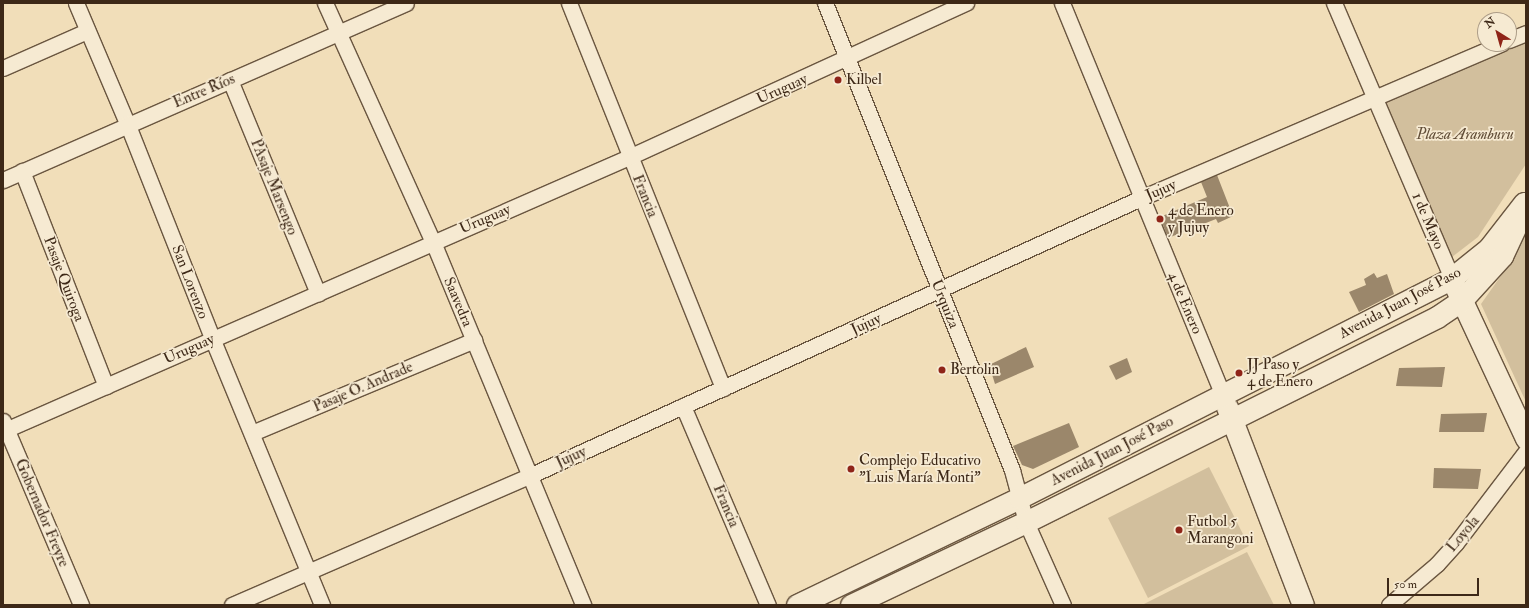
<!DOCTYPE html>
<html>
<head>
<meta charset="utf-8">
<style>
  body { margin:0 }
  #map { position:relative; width:1529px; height:608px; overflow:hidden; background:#f1deb9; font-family:"IM FELL Double Pica",serif }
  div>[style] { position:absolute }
  .green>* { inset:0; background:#d2bf9d }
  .building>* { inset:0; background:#9b876b }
  .roads { filter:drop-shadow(1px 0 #6a5640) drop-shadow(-1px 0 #6a5640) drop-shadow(0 1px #6a5640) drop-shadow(0 -1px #6a5640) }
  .minor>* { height:15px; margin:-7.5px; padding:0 7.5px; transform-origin:7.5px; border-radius:7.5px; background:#f6ead2 }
  .secondary>* { height:21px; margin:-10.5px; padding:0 10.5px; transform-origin:10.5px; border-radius:10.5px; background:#f6ead2 }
  .dots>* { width:11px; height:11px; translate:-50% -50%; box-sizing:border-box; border:2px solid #f6ead2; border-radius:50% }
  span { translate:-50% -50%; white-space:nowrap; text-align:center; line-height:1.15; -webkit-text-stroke:3.5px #f6ead2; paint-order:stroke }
  .poi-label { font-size:15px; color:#3d2817 }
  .left { translate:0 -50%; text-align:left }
  .street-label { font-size:15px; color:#3d2817 }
  .park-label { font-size:15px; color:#624e38; font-style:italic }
  .frame { position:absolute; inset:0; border:4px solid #3d2817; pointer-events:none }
  .north { position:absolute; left:1477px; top:12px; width:40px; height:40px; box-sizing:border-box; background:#f6ead2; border:1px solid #ac9c87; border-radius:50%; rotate:323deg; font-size:11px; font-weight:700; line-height:16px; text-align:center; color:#3d2817 }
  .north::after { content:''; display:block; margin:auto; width:14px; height:18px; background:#8f2418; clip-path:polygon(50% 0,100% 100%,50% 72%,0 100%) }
  .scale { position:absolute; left:1387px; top:578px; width:92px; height:18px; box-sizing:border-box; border:2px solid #3d2817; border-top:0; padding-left:5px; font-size:12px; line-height:14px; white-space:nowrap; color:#3d2817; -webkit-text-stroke:3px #f6ead2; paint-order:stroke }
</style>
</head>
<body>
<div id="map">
  <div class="green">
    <div style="clip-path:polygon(1526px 43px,1526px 164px,1478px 237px,1452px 257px,1385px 102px)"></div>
    <div style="clip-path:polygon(1526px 218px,1526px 402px,1481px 304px,1510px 263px)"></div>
    <div style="clip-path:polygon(1209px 467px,1249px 546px,1148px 598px,1108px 518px)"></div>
    <div style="clip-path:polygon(1247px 552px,1274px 605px,1142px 605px)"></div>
  </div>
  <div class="building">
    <div style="clip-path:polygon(1217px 175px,1233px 216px,1218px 223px,1216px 219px,1168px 238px,1160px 217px,1207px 197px,1201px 182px)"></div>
    <div style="clip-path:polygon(1374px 273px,1377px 278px,1387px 274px,1394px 294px,1359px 312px,1349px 292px,1366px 285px,1364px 279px)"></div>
    <div style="clip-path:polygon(1026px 347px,1034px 367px,995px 384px,989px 365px)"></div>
    <div style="clip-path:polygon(1127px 358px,1132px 372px,1116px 380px,1109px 366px)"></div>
    <div style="clip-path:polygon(1445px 367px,1442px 387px,1396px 386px,1399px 368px)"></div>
    <div style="clip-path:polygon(1487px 413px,1484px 432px,1439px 432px,1441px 414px)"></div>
    <div style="clip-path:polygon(1069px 423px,1079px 447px,1033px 469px,1022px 465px,1013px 446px)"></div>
    <div style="clip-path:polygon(1434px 468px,1481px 469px,1478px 489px,1433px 488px)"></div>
  </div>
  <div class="roads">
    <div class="minor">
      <div style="left:76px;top:3px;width:130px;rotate:67deg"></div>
      <div style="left:127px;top:123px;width:231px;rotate:68.4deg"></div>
      <div style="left:212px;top:338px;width:289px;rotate:67.6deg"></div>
      <div style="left:325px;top:3px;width:262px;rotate:65.7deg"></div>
      <div style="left:433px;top:242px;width:393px;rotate:67.5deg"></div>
      <div style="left:569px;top:3px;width:415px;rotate:68.2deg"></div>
      <div style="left:825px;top:3px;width:503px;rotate:68.18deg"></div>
      <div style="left:1012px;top:470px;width:54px;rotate:74.9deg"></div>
      <div style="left:1026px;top:522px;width:91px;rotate:66deg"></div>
      <div style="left:1062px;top:3px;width:424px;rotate:67.7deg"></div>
      <div style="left:1334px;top:3px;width:299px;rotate:66.8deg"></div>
      <div style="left:1509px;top:40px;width:18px;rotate:-22deg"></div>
      <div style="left:3px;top:68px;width:92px;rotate:-23.8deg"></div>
      <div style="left:230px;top:80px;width:231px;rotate:67.6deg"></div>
      <div style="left:22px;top:171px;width:231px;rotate:68.7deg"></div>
      <div style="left:3px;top:180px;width:440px;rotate:-23.7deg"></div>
      <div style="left:683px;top:406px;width:216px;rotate:66.9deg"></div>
      <div style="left:3px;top:421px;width:200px;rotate:67deg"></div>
      <div style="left:3px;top:431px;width:683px;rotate:-23.64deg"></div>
      <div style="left:629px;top:157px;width:371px;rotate:-24.6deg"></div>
      <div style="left:252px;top:433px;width:241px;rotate:-22.7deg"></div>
      <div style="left:232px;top:605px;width:324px;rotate:-23.5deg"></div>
      <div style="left:529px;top:476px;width:672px;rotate:-24.43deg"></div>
      <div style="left:1141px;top:198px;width:392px;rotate:-23.2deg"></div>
      <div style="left:1389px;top:605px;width:63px;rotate:-40.5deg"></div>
      <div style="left:1437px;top:564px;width:28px;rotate:-48deg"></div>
      <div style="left:1456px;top:543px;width:116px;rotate:-52.7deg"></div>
    </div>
    <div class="secondary">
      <div style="left:1456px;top:288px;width:166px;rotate:65deg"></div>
      <div style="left:1227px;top:407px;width:212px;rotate:69deg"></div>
      <div style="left:797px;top:605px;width:246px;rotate:-25.7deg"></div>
      <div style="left:1019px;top:498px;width:486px;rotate:-26.9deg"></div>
      <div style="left:1452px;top:278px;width:48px;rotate:-39deg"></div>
      <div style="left:1489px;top:248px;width:57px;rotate:-52.1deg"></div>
      <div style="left:851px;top:605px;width:194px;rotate:-25.4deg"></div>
      <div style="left:1026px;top:522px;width:459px;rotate:-26.5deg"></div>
      <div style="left:1437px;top:317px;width:29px;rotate:-34deg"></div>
      <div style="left:1461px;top:301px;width:61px;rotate:-47.7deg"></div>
      <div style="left:1502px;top:256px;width:35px;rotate:-65deg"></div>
    </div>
  </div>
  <div class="dots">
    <div style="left:838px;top:80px;background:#8f2418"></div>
    <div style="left:1160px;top:219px;background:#8f2418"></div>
    <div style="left:942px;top:370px;background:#8f2418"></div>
    <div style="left:1239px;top:373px;background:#8f2418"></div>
    <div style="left:851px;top:469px;background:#8f2418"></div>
    <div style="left:1179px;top:530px;background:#8f2418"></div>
  </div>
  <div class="poi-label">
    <span class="left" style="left:846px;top:80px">Kilbel</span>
    <span class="left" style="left:1168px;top:219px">4 de Enero<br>y Jujuy</span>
    <span class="left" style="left:1247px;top:373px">JJ Paso y<br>4 de Enero</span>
    <span class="left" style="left:950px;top:370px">Bertolin</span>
    <span class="left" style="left:859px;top:469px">Complejo Educativo<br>"Luis María Monti"</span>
    <span class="left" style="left:1187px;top:530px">Futbol 5<br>Marangoni</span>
  </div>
  <div class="street-label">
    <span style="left:782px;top:89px;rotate:-24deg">Uruguay</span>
    <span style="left:204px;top:91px;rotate:-23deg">Entre Ríos</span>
    <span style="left:274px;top:187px;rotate:68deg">PAsaje Marsengo</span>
    <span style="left:1161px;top:190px;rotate:-23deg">Jujuy</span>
    <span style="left:645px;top:196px;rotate:68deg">Francia</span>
    <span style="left:485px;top:219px;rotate:-23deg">Uruguay</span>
    <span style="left:1428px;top:221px;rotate:67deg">1 de Mayo</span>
    <span style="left:64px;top:279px;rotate:69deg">Pasaje Quiroga</span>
    <span style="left:190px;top:282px;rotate:69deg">San Lorenzo</span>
    <span style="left:458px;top:302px;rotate:67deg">Saavedra</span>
    <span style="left:1185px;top:303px;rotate:67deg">4 de Enero</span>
    <span style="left:1400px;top:303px;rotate:-28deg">Avenida Juan José Paso</span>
    <span style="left:945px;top:304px;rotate:68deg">Urquiza</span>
    <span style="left:866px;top:324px;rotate:-24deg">Jujuy</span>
    <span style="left:189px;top:349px;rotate:-24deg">Uruguay</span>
    <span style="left:363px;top:387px;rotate:-23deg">Pasaje O. Andrade</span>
    <span style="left:1112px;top:451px;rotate:-27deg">Avenida Juan José Paso</span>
    <span style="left:571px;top:457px;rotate:-24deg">Jujuy</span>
    <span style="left:726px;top:506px;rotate:67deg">Francia</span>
    <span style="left:42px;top:513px;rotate:67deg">Gobernador Freyre</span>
    <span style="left:1463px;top:534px;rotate:-50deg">Loyola</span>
  </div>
  <div class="park-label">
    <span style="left:1465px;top:135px">Plaza Aramburu</span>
  </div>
  <div class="frame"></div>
  <div class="north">N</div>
  <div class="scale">50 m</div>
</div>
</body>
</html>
